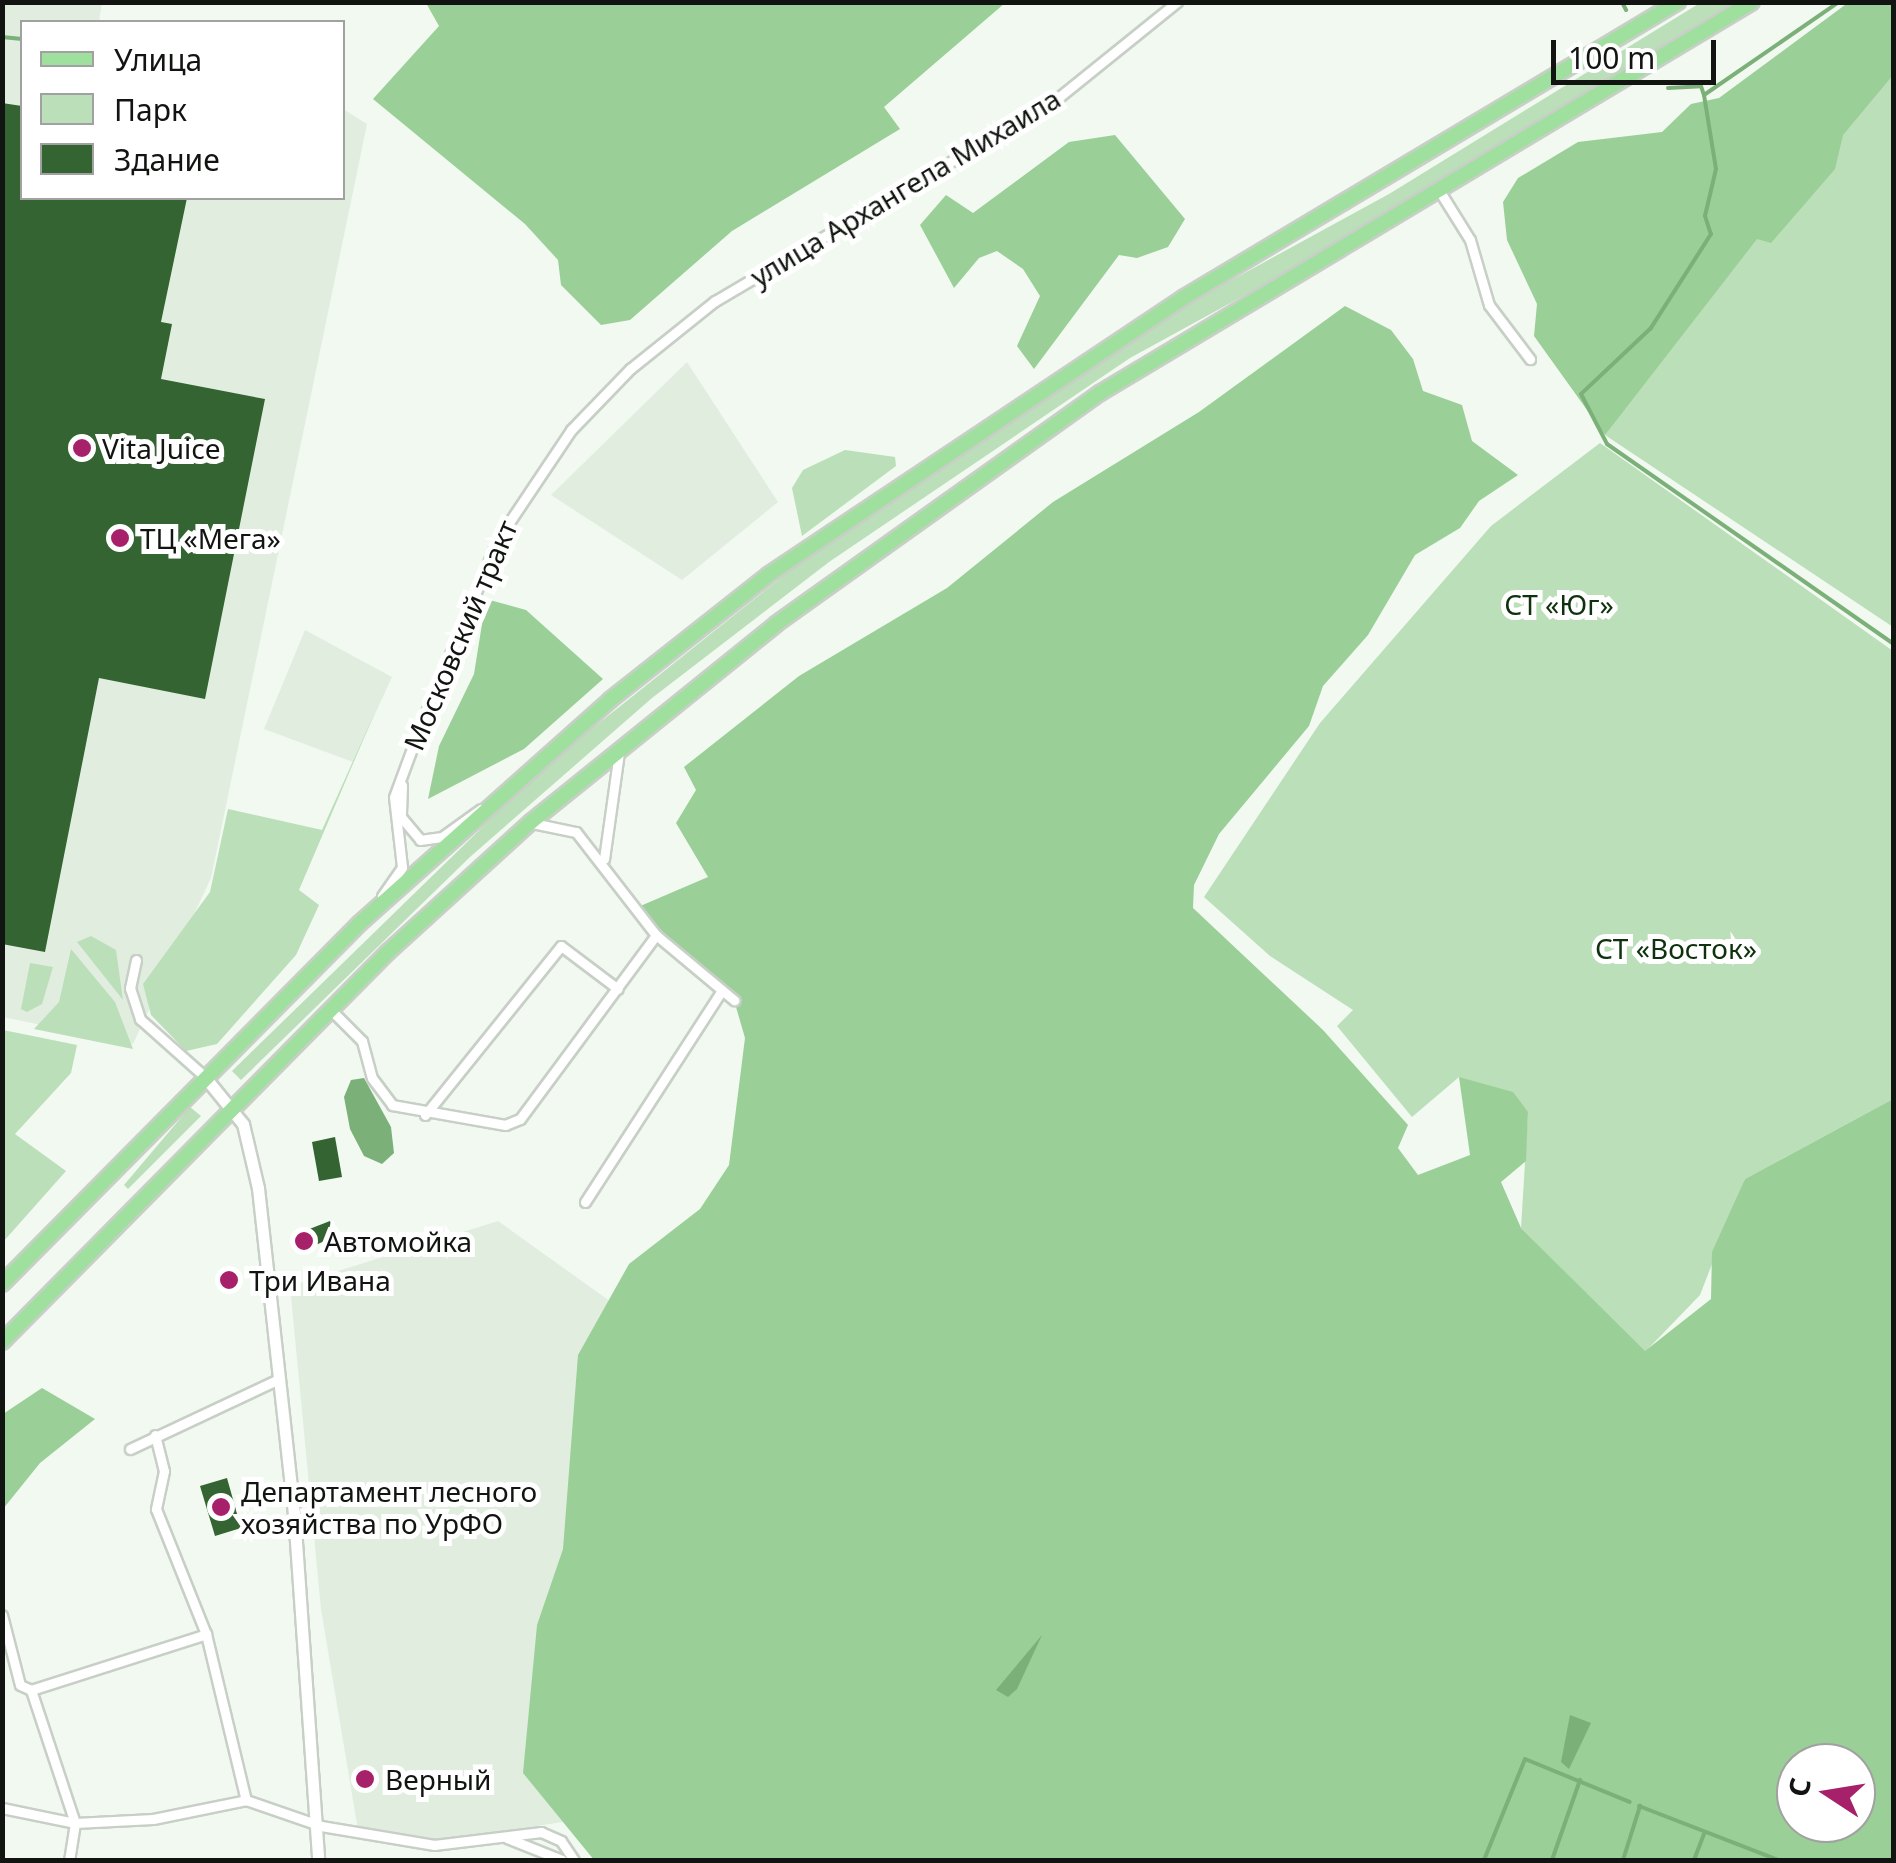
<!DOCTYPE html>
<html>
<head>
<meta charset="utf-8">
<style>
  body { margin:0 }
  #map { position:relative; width:1896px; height:1863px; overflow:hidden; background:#f1f9f1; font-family:"Noto Sans",sans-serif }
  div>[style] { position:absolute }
  .built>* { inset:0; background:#e1eedf }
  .green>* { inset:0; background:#bbdfb9 }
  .forest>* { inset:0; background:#9acf97 }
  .water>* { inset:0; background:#7cb079 }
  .stream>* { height:4px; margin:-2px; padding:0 2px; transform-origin:2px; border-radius:2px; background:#7cb079 }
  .building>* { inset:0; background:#346432 }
  .roads { filter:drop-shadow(2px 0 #c7cfc6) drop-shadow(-2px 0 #c7cfc6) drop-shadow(0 2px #c7cfc6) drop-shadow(0 -2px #c7cfc6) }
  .minor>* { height:9px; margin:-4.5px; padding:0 4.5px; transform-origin:4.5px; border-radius:4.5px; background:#fff }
  .tertiary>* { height:11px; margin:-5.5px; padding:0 5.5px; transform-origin:5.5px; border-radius:5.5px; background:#fff }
  .primary>* { height:14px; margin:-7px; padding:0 7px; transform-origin:7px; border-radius:7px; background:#a0e09e }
  .dots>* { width:28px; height:28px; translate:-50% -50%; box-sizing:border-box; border:5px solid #fff; border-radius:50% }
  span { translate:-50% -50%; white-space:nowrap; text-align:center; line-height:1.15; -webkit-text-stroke:10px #fff; paint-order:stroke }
  .street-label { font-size:28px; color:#111411 }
  .poi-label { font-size:28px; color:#111411 }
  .left { translate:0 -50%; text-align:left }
  .park-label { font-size:28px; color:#0e320d }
  .frame { position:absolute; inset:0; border:5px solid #111411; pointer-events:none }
  .legend { position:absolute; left:20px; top:20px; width:325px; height:180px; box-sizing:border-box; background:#fff; border:2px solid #a0a1a0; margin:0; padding:12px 18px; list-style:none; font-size:30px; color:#111411 }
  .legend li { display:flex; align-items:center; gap:20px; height:50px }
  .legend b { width:50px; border:2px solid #a0a1a0 }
  .north { position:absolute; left:1776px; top:1743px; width:100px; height:100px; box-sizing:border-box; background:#fff; border:2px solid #a0a1a0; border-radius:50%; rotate:282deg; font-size:28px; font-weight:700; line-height:40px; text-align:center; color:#111411 }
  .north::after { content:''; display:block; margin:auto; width:35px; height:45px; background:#a7216a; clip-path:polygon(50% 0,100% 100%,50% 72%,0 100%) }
  .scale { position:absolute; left:1551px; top:40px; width:165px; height:45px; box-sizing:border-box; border:5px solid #111411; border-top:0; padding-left:12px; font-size:30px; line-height:35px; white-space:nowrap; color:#111411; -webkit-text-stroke:8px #fff; paint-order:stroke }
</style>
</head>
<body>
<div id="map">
  <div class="built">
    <div style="clip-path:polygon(3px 3px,102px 3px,99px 22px,22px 22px,22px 198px,342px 198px,343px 109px,367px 124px,211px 878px,133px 1044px,3px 1017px)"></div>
    <div style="clip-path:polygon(687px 362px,778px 502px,682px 580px,551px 495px)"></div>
    <div style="clip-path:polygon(305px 630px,392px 677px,353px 762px,264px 729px)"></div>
    <div style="clip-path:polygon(498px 1221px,625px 1312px,569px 1821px,435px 1842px,358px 1830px,321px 1609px,290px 1286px)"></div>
  </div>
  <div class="green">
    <div style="clip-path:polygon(1700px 3px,1732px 3px,1307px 261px,1130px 358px,829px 562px,652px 698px,470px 857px,241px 1080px,232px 1071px,544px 767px,803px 560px,1195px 300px,1389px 194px)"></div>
    <div style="clip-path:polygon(1893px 28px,1893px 627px,1605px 435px)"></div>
    <div style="clip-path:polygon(1600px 443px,1893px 651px,1893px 1099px,1745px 1179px,1700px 1295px,1645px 1352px,1521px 1228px,1528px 1113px,1459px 1077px,1412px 1117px,1337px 1026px,1353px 1010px,1270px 956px,1204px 897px,1320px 723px,1491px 526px)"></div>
    <div style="clip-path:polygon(845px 450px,895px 457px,896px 466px,802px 536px,792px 488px,803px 470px)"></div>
    <div style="clip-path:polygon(376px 710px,299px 890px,319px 905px,296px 955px,217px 1044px,186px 1051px,151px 1015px,143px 984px,210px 892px,228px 809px,322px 830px)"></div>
    <div style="clip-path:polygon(91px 936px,116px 950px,123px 1000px,77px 942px)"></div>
    <div style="clip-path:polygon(71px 949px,115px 1002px,133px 1049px,34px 1029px,59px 1002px)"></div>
    <div style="clip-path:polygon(30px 963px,53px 967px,42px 1004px,27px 1012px,21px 1009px)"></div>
    <div style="clip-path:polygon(3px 1030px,77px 1045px,71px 1073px,15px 1134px,66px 1171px,3px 1242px)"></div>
    <div style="clip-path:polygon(190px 1107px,201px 1116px,128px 1189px,124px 1185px)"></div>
  </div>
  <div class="forest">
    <div style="clip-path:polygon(1849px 2px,1893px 3px,1893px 75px,1843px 135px,1835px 169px,1771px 243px,1757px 239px,1605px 435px,1534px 336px,1537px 304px,1507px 240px,1503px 202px,1518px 178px,1578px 142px,1662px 132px,1691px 104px,1719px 98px)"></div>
    <div style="clip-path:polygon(426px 3px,1005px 3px,884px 107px,900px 129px,732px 231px,630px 320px,601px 325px,561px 285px,558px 260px,525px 224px,373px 99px,439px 26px)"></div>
    <div style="clip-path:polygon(1115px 135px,1185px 219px,1168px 247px,1137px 258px,1119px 255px,1034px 369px,1017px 346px,1040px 296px,1023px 269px,997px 251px,979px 258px,954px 288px,920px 225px,946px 195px,973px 213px,1069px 142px)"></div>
    <div style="clip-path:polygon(evenodd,1345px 306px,1391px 330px,1413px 359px,1423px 391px,1462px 405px,1472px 441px,1518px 475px,1479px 501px,1460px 528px,1415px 555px,1368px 635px,1323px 686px,1309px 726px,1219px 834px,1194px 885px,1193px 908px,1323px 1030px,1408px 1125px,1398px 1148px,1418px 1175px,1470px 1155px,1459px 1077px,1513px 1092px,1528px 1112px,1526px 1161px,1501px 1182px,1521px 1228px,1645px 1351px,1711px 1299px,1712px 1252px,1745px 1179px,1893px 1099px,1893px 1860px,594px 1860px,523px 1773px,537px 1625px,563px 1549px,578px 1355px,629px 1264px,700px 1209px,729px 1165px,745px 1038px,734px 1000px,656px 935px,638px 907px,708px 877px,676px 823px,696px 790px,684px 767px,799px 676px,947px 588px,1053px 502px,1199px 412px,1345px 306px,1796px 1763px,1856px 1763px,1856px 1823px,1796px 1823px,1796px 1763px)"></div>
    <div style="clip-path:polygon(486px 599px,526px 610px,603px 679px,524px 749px,428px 799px,439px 746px,474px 674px)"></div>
    <div style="clip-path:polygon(42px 1388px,95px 1419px,40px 1463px,3px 1509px,3px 1414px)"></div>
  </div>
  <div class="water">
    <div style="clip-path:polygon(364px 1078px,391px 1127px,394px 1153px,382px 1164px,364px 1156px,350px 1129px,344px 1097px,351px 1080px)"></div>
    <div style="clip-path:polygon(1042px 1635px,1017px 1689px,1008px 1697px,996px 1690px)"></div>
    <div style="clip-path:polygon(1570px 1715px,1591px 1723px,1569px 1769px,1561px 1762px)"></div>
  </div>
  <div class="stream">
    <div style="left:1622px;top:2px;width:9px;rotate:63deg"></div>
    <div style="left:2px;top:37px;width:20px;rotate:6deg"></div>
    <div style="left:1668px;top:88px;width:33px;rotate:-3deg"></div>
    <div style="left:1701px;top:86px;width:9px;rotate:72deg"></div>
    <div style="left:1704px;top:95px;width:75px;rotate:80.8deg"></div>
    <div style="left:1716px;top:169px;width:48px;rotate:103.2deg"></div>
    <div style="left:1705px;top:216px;width:19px;rotate:72deg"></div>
    <div style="left:1711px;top:234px;width:112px;rotate:122.6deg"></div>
    <div style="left:1651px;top:328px;width:96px;rotate:136.7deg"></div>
    <div style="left:1581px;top:394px;width:56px;rotate:62.5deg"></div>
    <div style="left:1607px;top:444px;width:350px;rotate:34.9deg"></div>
    <div style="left:1704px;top:95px;width:164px;rotate:-34.6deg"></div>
    <div style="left:1639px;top:1806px;width:149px;rotate:21.2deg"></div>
    <div style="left:1484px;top:1860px;width:109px;rotate:-67.9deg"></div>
    <div style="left:1525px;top:1759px;width:113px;rotate:22.3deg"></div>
    <div style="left:1552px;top:1860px;width:85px;rotate:-70.7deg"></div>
    <div style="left:1623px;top:1860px;width:57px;rotate:-72.5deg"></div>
    <div style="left:1694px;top:1860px;width:30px;rotate:-69deg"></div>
  </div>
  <div class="building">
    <div style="clip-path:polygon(2px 103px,22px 106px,22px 198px,187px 198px,161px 322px,172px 324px,161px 379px,265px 399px,205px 699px,99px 678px,45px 952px,2px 944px)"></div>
    <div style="clip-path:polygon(335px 1137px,342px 1177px,319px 1181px,312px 1142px)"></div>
    <div style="clip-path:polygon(330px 1221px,335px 1236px,301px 1252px,294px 1235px)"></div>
    <div style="clip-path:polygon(227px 1478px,241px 1528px,215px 1536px,200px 1486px)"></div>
  </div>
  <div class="roads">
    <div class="minor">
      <div style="left:1442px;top:195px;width:53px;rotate:58.1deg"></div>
      <div style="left:1470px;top:240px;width:68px;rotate:73.7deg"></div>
      <div style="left:1489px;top:305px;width:68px;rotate:52.8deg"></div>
      <div style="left:402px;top:785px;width:32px;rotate:92deg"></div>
      <div style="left:401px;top:817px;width:30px;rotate:50deg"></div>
      <div style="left:420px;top:840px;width:22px;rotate:-8deg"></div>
      <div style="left:442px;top:837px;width:48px;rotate:-35.7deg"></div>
      <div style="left:532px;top:823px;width:45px;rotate:11.6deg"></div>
      <div style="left:576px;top:832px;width:130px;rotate:52.2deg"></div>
      <div style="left:656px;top:935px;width:102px;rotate:39.8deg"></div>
      <div style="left:604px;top:859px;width:108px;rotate:-82deg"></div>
      <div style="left:382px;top:896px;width:35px;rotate:-55deg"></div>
      <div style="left:402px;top:867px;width:70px;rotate:-96.5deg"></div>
      <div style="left:394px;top:797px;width:78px;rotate:-69.7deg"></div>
      <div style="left:421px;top:724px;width:200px;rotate:-67.4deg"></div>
      <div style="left:498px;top:539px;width:131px;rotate:-56.2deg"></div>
      <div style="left:571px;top:430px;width:85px;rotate:-46deg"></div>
      <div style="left:630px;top:369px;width:109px;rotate:-38.7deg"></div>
      <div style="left:715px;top:301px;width:399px;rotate:-30.6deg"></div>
      <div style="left:1058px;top:98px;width:153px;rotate:-38.9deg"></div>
      <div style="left:136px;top:960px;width:29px;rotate:102deg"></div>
      <div style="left:130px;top:988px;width:33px;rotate:72deg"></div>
      <div style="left:140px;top:1019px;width:86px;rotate:41.7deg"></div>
      <div style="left:330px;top:1009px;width:45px;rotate:45deg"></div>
      <div style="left:362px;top:1041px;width:38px;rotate:75deg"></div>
      <div style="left:372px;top:1078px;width:34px;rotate:53deg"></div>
      <div style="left:392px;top:1105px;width:115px;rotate:10deg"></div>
      <div style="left:505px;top:1125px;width:16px;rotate:-22deg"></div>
      <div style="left:520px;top:1119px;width:229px;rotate:-53.5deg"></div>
      <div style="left:425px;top:1115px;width:217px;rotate:-51.2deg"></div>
      <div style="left:561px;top:946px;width:71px;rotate:37deg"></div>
      <div style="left:585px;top:1202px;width:252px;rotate:-57.1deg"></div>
      <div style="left:155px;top:1435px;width:37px;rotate:76deg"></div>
      <div style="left:164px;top:1471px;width:39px;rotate:102deg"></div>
      <div style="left:156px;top:1509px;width:135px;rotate:68.2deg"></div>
      <div style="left:206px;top:1634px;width:171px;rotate:76.5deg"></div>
      <div style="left:130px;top:1449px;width:165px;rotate:-25.2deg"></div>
      <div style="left:2px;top:1615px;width:72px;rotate:75.6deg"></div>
      <div style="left:20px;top:1685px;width:12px;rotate:24deg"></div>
      <div style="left:31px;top:1690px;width:140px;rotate:71.7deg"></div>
      <div style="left:75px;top:1823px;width:37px;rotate:99deg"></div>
      <div style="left:31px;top:1690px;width:184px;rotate:-17.7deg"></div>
      <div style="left:2px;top:1808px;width:75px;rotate:11.6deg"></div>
      <div style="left:75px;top:1823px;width:78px;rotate:-2.9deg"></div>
      <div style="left:153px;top:1819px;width:95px;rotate:-11.5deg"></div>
      <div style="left:246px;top:1800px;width:79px;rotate:19.1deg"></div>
      <div style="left:321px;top:1826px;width:115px;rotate:9.5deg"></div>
      <div style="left:434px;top:1845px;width:108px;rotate:-6.9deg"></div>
      <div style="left:541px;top:1832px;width:22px;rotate:24deg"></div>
      <div style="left:561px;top:1841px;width:23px;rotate:56deg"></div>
      <div style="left:507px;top:1838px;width:59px;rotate:21.8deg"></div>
    </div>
    <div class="tertiary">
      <div style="left:204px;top:1076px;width:62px;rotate:50.9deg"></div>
      <div style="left:243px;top:1124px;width:66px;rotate:76.8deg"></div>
      <div style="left:258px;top:1188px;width:327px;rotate:83.7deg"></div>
      <div style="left:294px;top:1513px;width:348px;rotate:86deg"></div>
    </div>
    <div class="primary">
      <div style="left:2px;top:1284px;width:508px;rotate:-45.24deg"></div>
      <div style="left:360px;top:923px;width:335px;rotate:-41.7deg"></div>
      <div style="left:610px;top:700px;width:201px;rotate:-38.3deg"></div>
      <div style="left:768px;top:575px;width:499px;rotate:-33.7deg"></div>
      <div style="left:1183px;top:298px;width:577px;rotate:-30.88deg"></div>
      <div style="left:2px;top:1342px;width:549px;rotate:-45.3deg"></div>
      <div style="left:388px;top:952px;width:193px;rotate:-42.3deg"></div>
      <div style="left:531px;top:822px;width:315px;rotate:-38.9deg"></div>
      <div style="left:776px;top:624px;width:398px;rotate:-35.5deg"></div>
      <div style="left:1100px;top:393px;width:760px;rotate:-30.95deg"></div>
    </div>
  </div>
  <div class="dots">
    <div style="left:82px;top:448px;background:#a7216a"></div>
    <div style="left:120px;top:538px;background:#a7216a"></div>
    <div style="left:304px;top:1241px;background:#a7216a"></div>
    <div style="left:229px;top:1280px;background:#a7216a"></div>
    <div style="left:221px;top:1507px;background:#a7216a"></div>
    <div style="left:365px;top:1779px;background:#a7216a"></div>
  </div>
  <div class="street-label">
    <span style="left:905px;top:187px;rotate:-31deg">улица Архангела Михаила</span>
    <span style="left:460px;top:635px;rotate:-67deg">Московский тракт</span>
  </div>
  <div class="poi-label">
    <span class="left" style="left:102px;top:448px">Vita Juice</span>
    <span class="left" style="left:140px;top:538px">ТЦ «Мега»</span>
    <span class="left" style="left:324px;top:1241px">Автомойка</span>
    <span class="left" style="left:249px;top:1280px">Три Ивана</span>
    <span class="left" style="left:241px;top:1507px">Департамент лесного<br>хозяйства по УрФО</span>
    <span class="left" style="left:385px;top:1779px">Верный</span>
  </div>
  <div class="park-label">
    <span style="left:1559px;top:604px">СТ «Юг»</span>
    <span style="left:1676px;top:948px">СТ «Восток»</span>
  </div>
  <div class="frame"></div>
  <ul class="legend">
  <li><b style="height:12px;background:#a0e09e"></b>Улица</li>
  <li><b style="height:28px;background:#bbdfb9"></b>Парк</li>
  <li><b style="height:28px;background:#346432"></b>Здание</li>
  </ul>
  <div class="north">С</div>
  <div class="scale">100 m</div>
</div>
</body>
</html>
